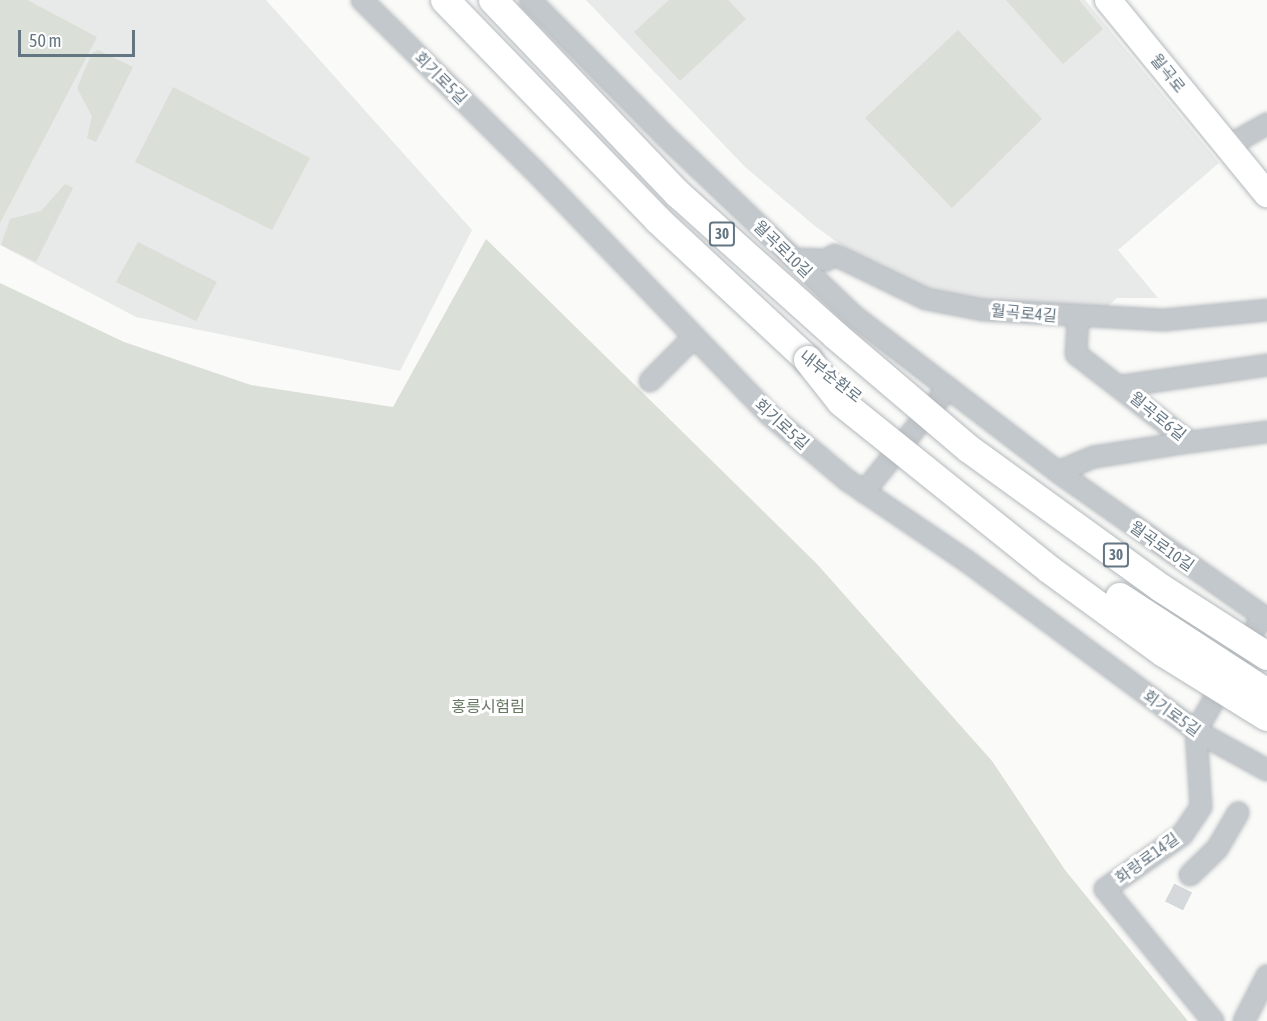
<!DOCTYPE html>
<html>
<head>
<meta charset="utf-8">
<style>
	body { margin:0 }
	#map { position:relative; width:1267px; height:1021px; overflow:hidden; background:#fafaf8; font-family:"Asap Condensed","Noto Sans KR",sans-serif }
	div>[style] { position:absolute }
	.built>* { inset:0; background:#e8e9e9 }
	.green>* { inset:0; background:#dadfd7 }
	.pier>* { inset:0; background:#fafaf8 }
	.minor-tunnel>* { height:20px; margin-top:-10px; transform-origin:0; background:repeating-linear-gradient(90deg,#d5d9db 0 20px,transparent 0 30px) }
	.roads { filter:drop-shadow(0 0 2px #b5babe) drop-shadow(0 0 2px #b5babe) }
	.minor>* { height:20px; margin:-10px; padding:0 10px; transform-origin:10px; border-radius:10px; background:#c3c8cc }
	.major>* { height:26px; margin:-13px; padding:0 13px; transform-origin:13px; border-radius:13px; background:#fff }
	.highway>* { height:28px; margin:-14px; padding:0 14px; transform-origin:14px; border-radius:14px; background:#fff }
	.bridges { filter:drop-shadow(0 0 2px #b4b9bd) drop-shadow(0 0 2px #b4b9bd) }
	.highway-bridge>* { height:28px; margin:-14px; padding:0 14px; transform-origin:14px; border-radius:14px; background:#fff }
	span { translate:-50% -50%; white-space:nowrap; text-align:center; line-height:1.15; -webkit-text-stroke:6px #fff; paint-order:stroke }
	.shield-label span { padding:2px 4px; background:#fff; border:2px solid; border-radius:4px; -webkit-text-stroke-width:0 }
	.shield-label { font-size:15px; color:#657683; font-weight:700 }
	.street-label { font-size:16px; color:#657683 }
	.park-label { font-size:16px; color:#687a64 }
	.scale { position:absolute; left:18px; top:30px; width:117px; height:27px; box-sizing:border-box; border:3px solid #657683; border-top:0; padding-left:8px; font-size:18px; line-height:21px; white-space:nowrap; color:#657683; -webkit-text-stroke:4px #fff; paint-order:stroke }
</style>
</head>
<body>
<div id="map">
	<div class="built">
		<i style="clip-path:polygon(0 0,266px 0,472px 230px,400px 371px,136px 317px,0 245px)"></i>
		<i style="clip-path:polygon(586px 0,1085px 0,1219px 163px,1118px 250px,1158px 298px,1117px 298px,1106px 308px,989px 305px,938px 294px,888px 278px,816px 227px,744px 166px)"></i>
	</div>
	<div class="green">
		<i style="clip-path:polygon(0 0,27px 0,97px 37px,0 223px)"></i>
		<i style="clip-path:polygon(669px 0,728px 0,746px 19px,680px 81px,634px 32px)"></i>
		<i style="clip-path:polygon(1006px 0,1079px 0,1103px 29px,1063px 64px)"></i>
		<i style="clip-path:polygon(958px 30px,1042px 119px,952px 208px,865px 118px)"></i>
		<i style="clip-path:polygon(98px 50px,133px 67px,96px 142px,87px 138px,92px 116px,77px 88px,92px 53px)"></i>
		<i style="clip-path:polygon(173px 87px,310px 158px,272px 230px,135px 162px)"></i>
		<i style="clip-path:polygon(65px 184px,73px 188px,36px 262px,1px 245px,10px 219px,41px 211px)"></i>
		<i style="clip-path:polygon(486px 239px,817px 564px,992px 761px,1065px 870px,1188px 1021px,0 1021px,0 283px,124px 342px,251px 385px,393px 407px)"></i>
		<i style="clip-path:polygon(138px 242px,217px 282px,196px 321px,116px 282px)"></i>
	</div>
	<div class="pier">
		<i style="clip-path:polygon(448px 0,479px 0,751px 280px,849px 368px,921px 426px,1267px 671px,1267px 689px,1035px 532px,838px 381px)"></i>
	</div>
	<div class="minor-tunnel">
		<i style="left:1174px;top:906px;width:35px;rotate:-63deg"></i>
	</div>
	<div class="roads">
		<div class="minor">
			<i style="left:362px;top:0;width:242px;rotate:44.7deg"></i>
			<i style="left:534px;top:170px;width:340px;rotate:46.1deg"></i>
			<i style="left:770px;top:415px;width:101px;rotate:40.2deg"></i>
			<i style="left:847px;top:480px;width:146px;rotate:34.1deg"></i>
			<i style="left:968px;top:562px;width:284px;rotate:36.5deg"></i>
			<i style="left:1196px;top:731px;width:81px;rotate:28.8deg"></i>
			<i style="left:530px;top:0;width:190px;rotate:45.2deg"></i>
			<i style="left:664px;top:135px;width:262px;rotate:43.6deg"></i>
			<i style="left:854px;top:316px;width:257px;rotate:37.4deg"></i>
			<i style="left:1058px;top:472px;width:256px;rotate:35.1deg"></i>
			<i style="left:1228px;top:146px;width:45px;rotate:-29.4deg"></i>
			<i style="left:794px;top:259px;width:32px;rotate:2deg"></i>
			<i style="left:826px;top:260px;width:10px;rotate:-29deg"></i>
			<i style="left:835px;top:255px;width:101px;rotate:25.8deg"></i>
			<i style="left:926px;top:299px;width:58px;rotate:10.9deg"></i>
			<i style="left:983px;top:310px;width:181px;rotate:3.2deg"></i>
			<i style="left:1164px;top:320px;width:103px;rotate:-5.5deg"></i>
			<i style="left:1078px;top:318px;width:36px;rotate:93deg"></i>
			<i style="left:1076px;top:354px;width:144px;rotate:37.7deg"></i>
			<i style="left:1190px;top:442px;width:78px;rotate:-7.4deg"></i>
			<i style="left:650px;top:381px;width:62px;rotate:-45deg"></i>
			<i style="left:1122px;top:386px;width:147px;rotate:-8.2deg"></i>
			<i style="left:1058px;top:472px;width:39px;rotate:-23deg"></i>
			<i style="left:1094px;top:457px;width:97px;rotate:-8.9deg"></i>
			<i style="left:864px;top:492px;width:134px;rotate:-51.1deg"></i>
			<i style="left:1196px;top:731px;width:76px;rotate:86.2deg"></i>
			<i style="left:1201px;top:807px;width:34px;rotate:124deg"></i>
			<i style="left:1182px;top:835px;width:94px;rotate:145deg"></i>
			<i style="left:1105px;top:889px;width:171px;rotate:50.7deg"></i>
			<i style="left:1196px;top:731px;width:132px;rotate:-59.9deg"></i>
			<i style="left:1190px;top:875px;width:37px;rotate:-44deg"></i>
			<i style="left:1217px;top:849px;width:42px;rotate:-59.7deg"></i>
			<i style="left:1244px;top:1021px;width:51px;rotate:-62.9deg"></i>
		</div>
		<div class="major">
			<i style="left:1108px;top:0;width:251px;rotate:50.7deg"></i>
		</div>
		<div class="highway">
			<i style="left:445px;top:0;width:306px;rotate:45.9deg"></i>
			<i style="left:658px;top:220px;width:205px;rotate:43deg"></i>
		</div>
	</div>
	<div class="bridges">
		<div class="highway-bridge">
			<i style="left:493px;top:0;width:268px;rotate:46.4deg"></i>
			<i style="left:678px;top:194px;width:211px;rotate:41.9deg"></i>
			<i style="left:835px;top:335px;width:176px;rotate:40.4deg"></i>
			<i style="left:969px;top:449px;width:237px;rotate:35.9deg"></i>
			<i style="left:1161px;top:588px;width:126px;rotate:32.7deg"></i>
			<i style="left:808px;top:360px;width:53px;rotate:51.8deg"></i>
			<i style="left:841px;top:402px;width:268px;rotate:38.8deg"></i>
			<i style="left:1050px;top:570px;width:141px;rotate:36.1deg"></i>
			<i style="left:1164px;top:653px;width:121px;rotate:31.9deg"></i>
			<i style="left:1120px;top:597px;width:176px;rotate:33.1deg"></i>
		</div>
	</div>
	<div class="shield-label">
		<span style="left:722px;top:234px">30</span>
		<span style="left:1116px;top:555px">30</span>
	</div>
	<div class="street-label">
		<span style="left:1168px;top:73px;rotate:51deg">월곡로</span>
		<span style="left:441px;top:78px;rotate:45deg">회기로5길</span>
		<span style="left:783px;top:249px;rotate:44deg">월곡로10길</span>
		<span style="left:1024px;top:313px;rotate:5deg">월곡로4길</span>
		<span style="left:831px;top:376px;rotate:38deg">내부순환로</span>
		<span style="left:1158px;top:416px;rotate:39deg">월곡로6길</span>
		<span style="left:782px;top:424px;rotate:42deg">회기로5길</span>
		<span style="left:1162px;top:546px;rotate:35deg">월곡로10길</span>
		<span style="left:1172px;top:713px;rotate:36deg">회기로5길</span>
		<span style="left:1147px;top:858px;rotate:-36deg">화랑로14길</span>
	</div>
	<div class="park-label">
		<span style="left:488px;top:706px">홍릉시험림</span>
	</div>
	<div class="scale">50 m</div>
</div>
</body>
</html>
